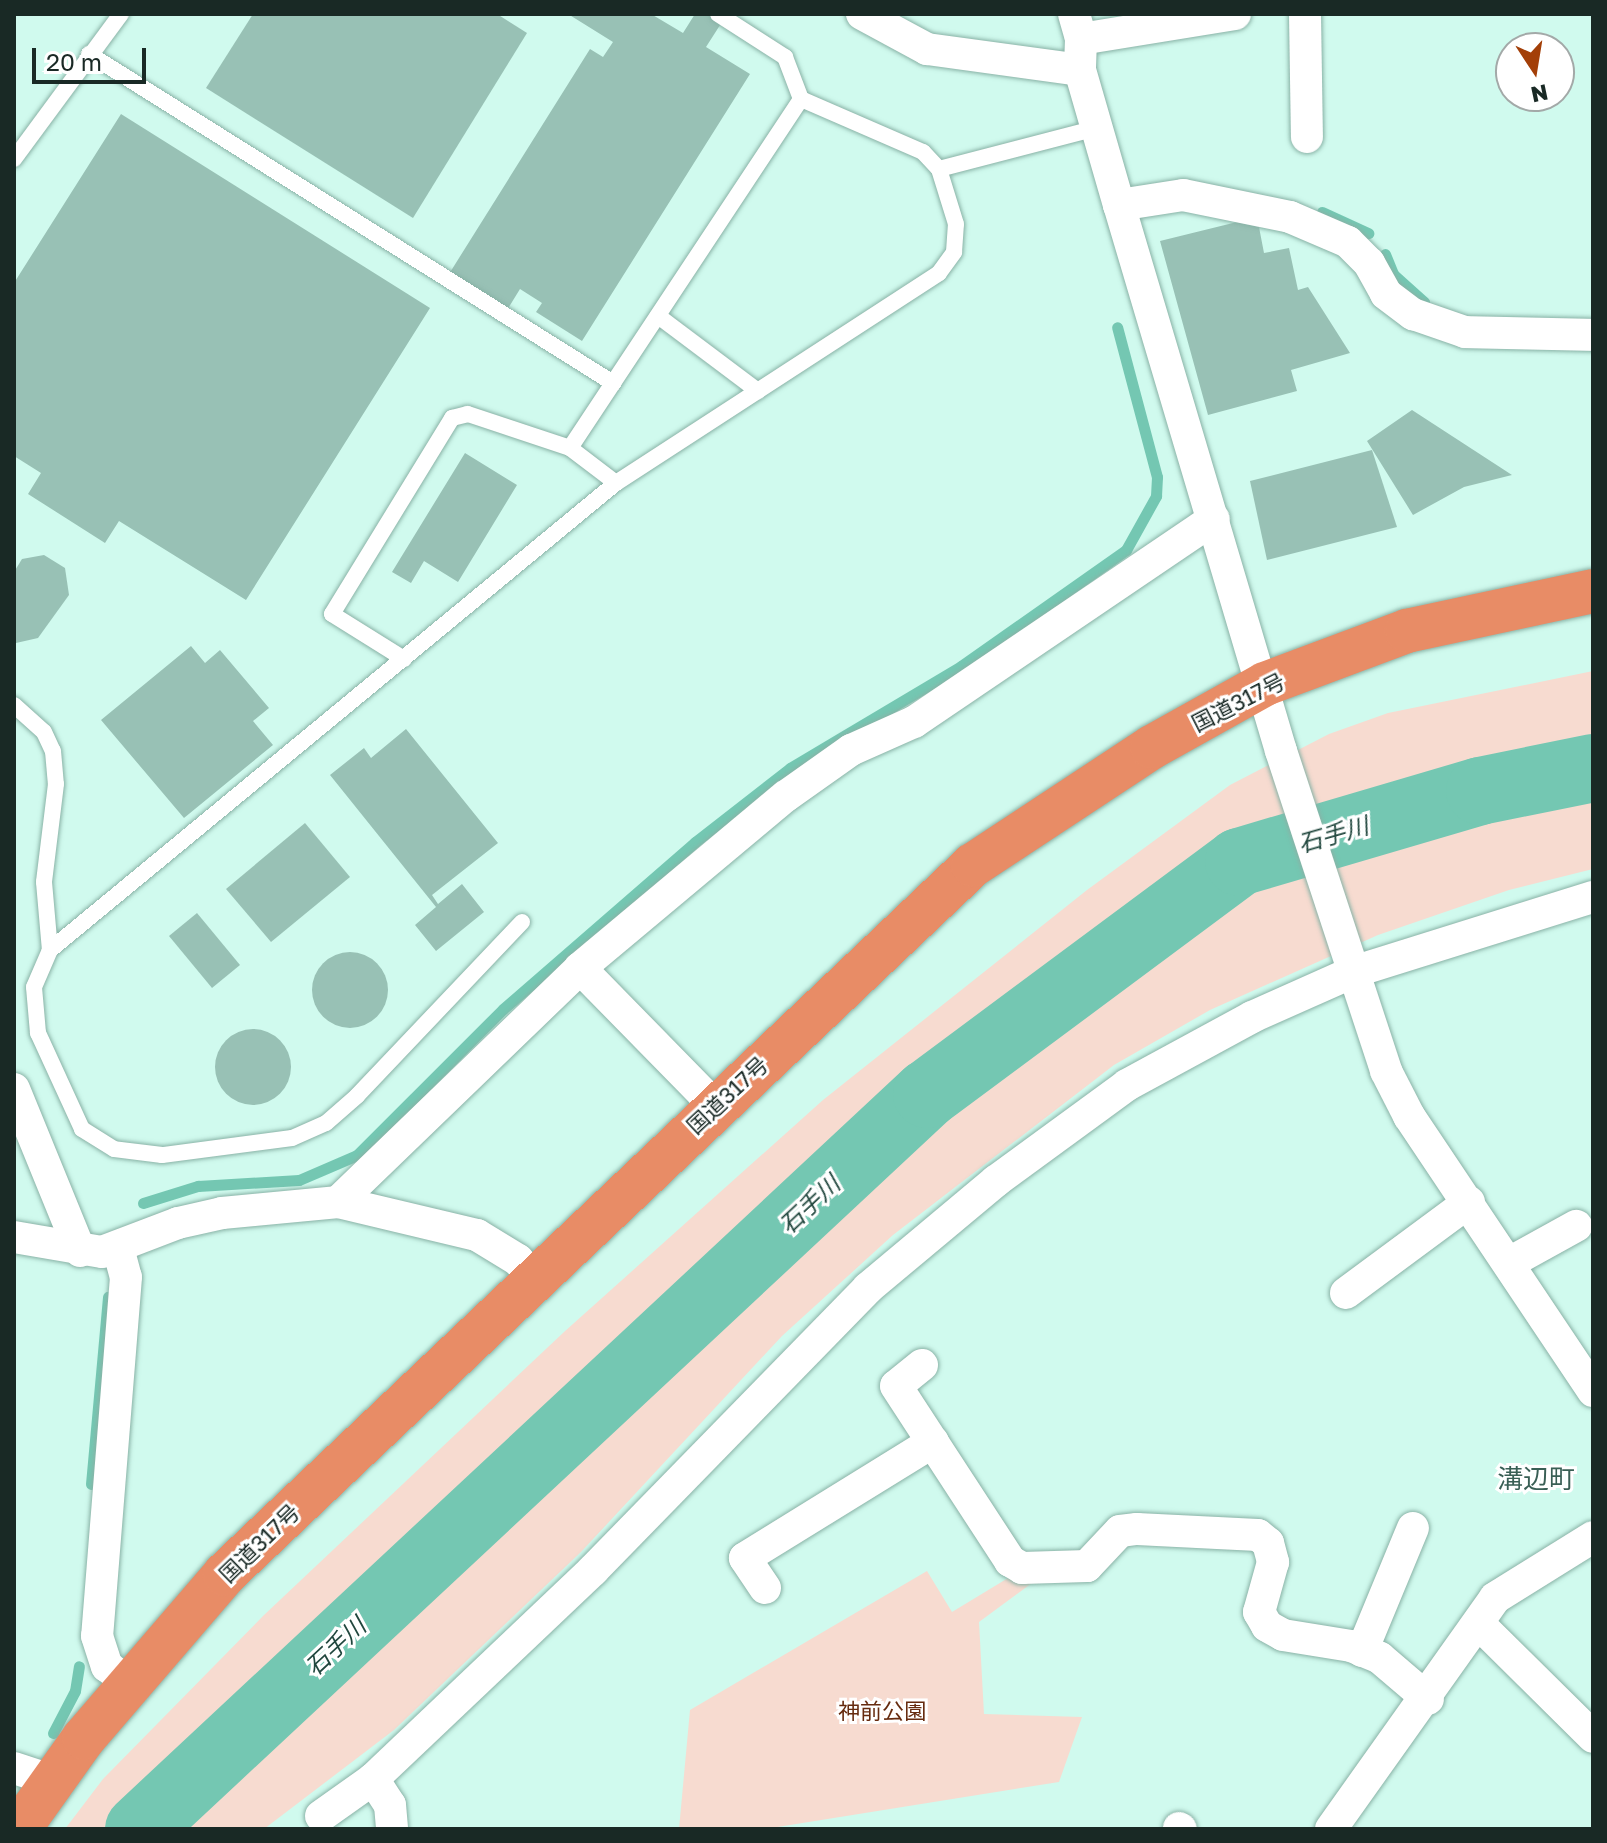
<!DOCTYPE html>
<html>
<head>
<meta charset="utf-8">
<style>
	body { margin:0 }
	#map { position:relative; width:1607px; height:1843px; overflow:hidden; background:#d0faee; font-family:"Golos Text","Noto Sans JP",sans-serif }
	div>[style] { position:absolute }
	.green>* { inset:0; background:#f7dbd0 }
	.stream>* { height:11px; margin:-5.5px; padding:0 5.5px; transform-origin:5.5px; border-radius:5.5px; background:#74c7b2 }
	.river>* { height:68px; margin:-34px; padding:0 34px; transform-origin:34px; border-radius:34px; background:#74c7b2 }
	.building>* { inset:0; background:#98c1b5 }
	.round { border-radius:50% }
	.roads { filter:drop-shadow(0 0 2px #89b2a6) drop-shadow(0 0 2px #89b2a6) }
	.lane>* { height:16px; margin:-8px; padding:0 8px; transform-origin:8px; border-radius:8px; background:#fff }
	.street>* { height:32px; margin:-16px; padding:0 16px; transform-origin:16px; border-radius:16px; background:#fff }
	.highway>* { height:44px; margin:-22px; padding:0 22px; transform-origin:22px; border-radius:22px; background:#e88c66 }
	span { translate:-50% -50%; white-space:nowrap; text-align:center; line-height:1.15; -webkit-text-stroke:6px #fff; paint-order:stroke }
	.street-label { font-size:22px; color:#192925 }
	.park-label { font-size:22px; color:#662b0f }
	.water-label { font-size:24px; color:#21473e; font-style:italic }
	.quarter-label { font-size:26px; color:#395f55 }
	.frame { position:absolute; inset:0; border:16px solid #192925; pointer-events:none }
	.north { position:absolute; left:1495px; top:32px; width:80px; height:80px; box-sizing:border-box; background:#fff; border:2px solid #a3a9a8; border-radius:50%; rotate:168deg; font-size:22px; font-weight:700; line-height:32px; text-align:center; color:#192925 }
	.north::after { content:''; display:block; margin:auto; width:28px; height:36px; background:#a33f08; clip-path:polygon(50% 0,100% 100%,50% 72%,0 100%) }
	.scale { position:absolute; left:32px; top:48px; width:114px; height:36px; box-sizing:border-box; border:4px solid #192925; border-top:0; padding-left:10px; font-size:24px; line-height:28px; white-space:nowrap; color:#192925; -webkit-text-stroke:6px #fff; paint-order:stroke }
</style>
</head>
<body>
<div id="map">
	<div class="green">
		<i style="clip-path:polygon(1593px 671px,1593px 869px,1509px 890px,1378px 935px,1210px 1010px,1114px 1065px,893px 1235px,782px 1336px,581px 1552px,394px 1730px,264px 1829px,65px 1829px,103px 1779px,263px 1616px,564px 1332px,823px 1100px,1087px 890px,1230px 785px,1329px 734px,1388px 713px)"></i>
		<i style="clip-path:polygon(927px 1571px,952px 1612px,1018px 1572px,1043px 1575px,979px 1622px,984px 1714px,1082px 1717px,1059px 1782px,765px 1829px,679px 1829px,690px 1710px)"></i>
	</div>
	<div class="stream">
		<i style="left:1322px;top:212px;width:51px;rotate:24.5deg"></i>
		<i style="left:1385px;top:254px;width:22px;rotate:68deg"></i>
		<i style="left:1393px;top:274px;width:42px;rotate:42.1deg"></i>
		<i style="left:143px;top:1203px;width:58px;rotate:-17.2deg"></i>
		<i style="left:198px;top:1186px;width:101px;rotate:-3.4deg"></i>
		<i style="left:299px;top:1180px;width:63px;rotate:-23.3deg"></i>
		<i style="left:357px;top:1155px;width:206px;rotate:-45deg"></i>
		<i style="left:503px;top:1009px;width:254px;rotate:-41deg"></i>
		<i style="left:695px;top:842px;width:120px;rotate:-37.9deg"></i>
		<i style="left:790px;top:768px;width:199px;rotate:-30.8deg"></i>
		<i style="left:961px;top:666px;width:202px;rotate:-35.1deg"></i>
		<i style="left:1126px;top:550px;width:62px;rotate:-60.9deg"></i>
		<i style="left:1156px;top:496px;width:19px;rotate:-87deg"></i>
		<i style="left:1157px;top:477px;width:155px;rotate:-104.9deg"></i>
		<i style="left:91px;top:1484px;width:188px;rotate:-84.8deg"></i>
		<i style="left:53px;top:1733px;width:47px;rotate:-62.4deg"></i>
		<i style="left:75px;top:1691px;width:25px;rotate:-81deg"></i>
	</div>
	<div class="river">
		<i style="left:139px;top:1829px;width:1078px;rotate:-43.01deg"></i>
		<i style="left:927px;top:1094px;width:389px;rotate:-36.6deg"></i>
		<i style="left:1239px;top:862px;width:251px;rotate:-16.4deg"></i>
		<i style="left:1480px;top:791px;width:115px;rotate:-11.5deg"></i>
	</div>
	<div class="building">
		<i style="clip-path:polygon(253px 14px,497px 14px,527px 33px,413px 218px,206px 88px)"></i>
		<i style="clip-path:polygon(568px 14px,651px 14px,683px 33px,695px 14px,709px 14px,722px 22px,706px 47px,750px 74px,582px 341px,536px 312px,542px 303px,520px 289px,507px 310px,449px 274px,590px 49px,603px 57px,613px 42px)"></i>
		<i style="clip-path:polygon(121px 114px,430px 308px,246px 600px,119px 521px,105px 543px,28px 494px,41px 473px,14px 456px,14px 283px)"></i>
		<i style="clip-path:polygon(1237px 222px,1259px 227px,1264px 253px,1289px 248px,1298px 290px,1308px 287px,1350px 353px,1291px 370px,1297px 391px,1208px 415px,1160px 241px)"></i>
		<i style="clip-path:polygon(1412px 410px,1512px 475px,1464px 487px,1413px 515px,1367px 441px)"></i>
		<i style="clip-path:polygon(1372px 450px,1397px 527px,1267px 560px,1250px 481px)"></i>
		<i style="clip-path:polygon(465px 453px,517px 485px,458px 582px,424px 561px,411px 583px,392px 572px)"></i>
		<i style="clip-path:polygon(44px 555px,65px 568px,69px 595px,38px 638px,16px 643px,14px 572px,22px 559px)"></i>
		<i style="clip-path:polygon(191px 646px,205px 663px,220px 650px,269px 708px,253px 721px,273px 745px,184px 818px,101px 720px)"></i>
		<i style="clip-path:polygon(406px 729px,498px 843px,432px 895px,438px 904px,462px 884px,484px 912px,436px 951px,415px 925px,436px 907px,330px 775px,364px 748px,371px 758px)"></i>
		<i style="clip-path:polygon(305px 823px,350px 877px,271px 942px,226px 889px)"></i>
		<i style="clip-path:polygon(197px 913px,240px 965px,212px 988px,169px 936px)"></i>
		<i class="round" style="left:312px;top:952px;width:76px;height:76px"></i>
		<i class="round" style="left:215px;top:1029px;width:76px;height:76px"></i>
	</div>
	<div class="roads">
		<div class="lane">
			<i style="left:718px;top:14px;width:80px;rotate:32.7deg"></i>
			<i style="left:785px;top:57px;width:45px;rotate:69.1deg"></i>
			<i style="left:801px;top:99px;width:133px;rotate:23.5deg"></i>
			<i style="left:923px;top:152px;width:23px;rotate:47deg"></i>
			<i style="left:89px;top:54px;width:619px;rotate:32.12deg"></i>
			<i style="left:14px;top:159px;width:180px;rotate:-53.6deg"></i>
			<i style="left:658px;top:316px;width:125px;rotate:36.9deg"></i>
			<i style="left:616px;top:483px;width:58px;rotate:-142.7deg"></i>
			<i style="left:570px;top:448px;width:419px;rotate:-56.5deg"></i>
			<i style="left:404px;top:659px;width:85px;rotate:-148deg"></i>
			<i style="left:332px;top:614px;width:230px;rotate:-58.5deg"></i>
			<i style="left:452px;top:418px;width:16px;rotate:-14deg"></i>
			<i style="left:468px;top:414px;width:108px;rotate:18.4deg"></i>
			<i style="left:14px;top:705px;width:40px;rotate:42deg"></i>
			<i style="left:44px;top:732px;width:21px;rotate:65deg"></i>
			<i style="left:53px;top:751px;width:33px;rotate:85deg"></i>
			<i style="left:56px;top:784px;width:99px;rotate:97deg"></i>
			<i style="left:44px;top:882px;width:68px;rotate:85deg"></i>
			<i style="left:522px;top:922px;width:240px;rotate:133.5deg"></i>
			<i style="left:357px;top:1096px;width:41px;rotate:138.9deg"></i>
			<i style="left:326px;top:1123px;width:37px;rotate:156deg"></i>
			<i style="left:292px;top:1138px;width:131px;rotate:172.5deg"></i>
			<i style="left:162px;top:1155px;width:48px;rotate:-172.9deg"></i>
			<i style="left:114px;top:1149px;width:38px;rotate:-148deg"></i>
			<i style="left:82px;top:1129px;width:106px;rotate:-114.6deg"></i>
			<i style="left:38px;top:1033px;width:46px;rotate:-95deg"></i>
			<i style="left:34px;top:987px;width:40px;rotate:-66.6deg"></i>
			<i style="left:50px;top:950px;width:734px;rotate:-39.53deg"></i>
			<i style="left:616px;top:483px;width:385px;rotate:-33deg"></i>
			<i style="left:939px;top:273px;width:26px;rotate:-54deg"></i>
			<i style="left:954px;top:252px;width:28px;rotate:-86deg"></i>
			<i style="left:956px;top:224px;width:58px;rotate:-107.2deg"></i>
			<i style="left:939px;top:169px;width:162px;rotate:-14.6deg"></i>
		</div>
		<div class="street">
			<i style="left:862px;top:14px;width:74px;rotate:28.3deg"></i>
			<i style="left:927px;top:49px;width:154px;rotate:7.8deg"></i>
			<i style="left:1074px;top:14px;width:26px;rotate:74deg"></i>
			<i style="left:1081px;top:39px;width:31px;rotate:92deg"></i>
			<i style="left:1080px;top:70px;width:141px;rotate:73.9deg"></i>
			<i style="left:1119px;top:205px;width:570px;rotate:73.47deg"></i>
			<i style="left:1281px;top:751px;width:337px;rotate:71.8deg"></i>
			<i style="left:1386px;top:1071px;width:51px;rotate:62.9deg"></i>
			<i style="left:1409px;top:1116px;width:331px;rotate:56.2deg"></i>
			<i style="left:1305px;top:14px;width:123px;rotate:89.1deg"></i>
			<i style="left:1081px;top:39px;width:156px;rotate:-9.2deg"></i>
			<i style="left:1119px;top:205px;width:65px;rotate:-8.9deg"></i>
			<i style="left:1183px;top:195px;width:109px;rotate:11.6deg"></i>
			<i style="left:1290px;top:217px;width:63px;rotate:23.3deg"></i>
			<i style="left:1348px;top:242px;width:30px;rotate:45deg"></i>
			<i style="left:1369px;top:263px;width:35px;rotate:61deg"></i>
			<i style="left:1386px;top:294px;width:34px;rotate:37deg"></i>
			<i style="left:1413px;top:314px;width:55px;rotate:19.1deg"></i>
			<i style="left:1465px;top:332px;width:128px;rotate:1.3deg"></i>
			<i style="left:580px;top:968px;width:193px;rotate:45.6deg"></i>
			<i style="left:14px;top:1089px;width:175px;rotate:67.8deg"></i>
			<i style="left:338px;top:1202px;width:337px;rotate:-44deg"></i>
			<i style="left:580px;top:968px;width:268px;rotate:-39.9deg"></i>
			<i style="left:786px;top:796px;width:80px;rotate:-35.3deg"></i>
			<i style="left:851px;top:750px;width:69px;rotate:-24deg"></i>
			<i style="left:914px;top:722px;width:362px;rotate:-34.1deg"></i>
			<i style="left:14px;top:1237px;width:89px;rotate:9.7deg"></i>
			<i style="left:102px;top:1252px;width:81px;rotate:-20.9deg"></i>
			<i style="left:178px;top:1223px;width:45px;rotate:-12.8deg"></i>
			<i style="left:222px;top:1213px;width:117px;rotate:-5.4deg"></i>
			<i style="left:338px;top:1202px;width:143px;rotate:13.4deg"></i>
			<i style="left:477px;top:1235px;width:48px;rotate:31.4deg"></i>
			<i style="left:518px;top:1260px;width:26px;rotate:50deg"></i>
			<i style="left:118px;top:1248px;width:30px;rotate:75deg"></i>
			<i style="left:126px;top:1277px;width:360px;rotate:94.6deg"></i>
			<i style="left:97px;top:1636px;width:32px;rotate:72deg"></i>
			<i style="left:107px;top:1666px;width:28px;rotate:39deg"></i>
			<i style="left:1509px;top:1263px;width:77px;rotate:-28.9deg"></i>
			<i style="left:1346px;top:1293px;width:153px;rotate:-36.5deg"></i>
			<i style="left:922px;top:1365px;width:33px;rotate:141deg"></i>
			<i style="left:896px;top:1386px;width:209px;rotate:56.9deg"></i>
			<i style="left:1010px;top:1561px;width:14px;rotate:30deg"></i>
			<i style="left:1022px;top:1568px;width:65px;rotate:-1.8deg"></i>
			<i style="left:1087px;top:1566px;width:48px;rotate:-46.7deg"></i>
			<i style="left:1120px;top:1531px;width:17px;rotate:-7deg"></i>
			<i style="left:1137px;top:1529px;width:121px;rotate:2.8deg"></i>
			<i style="left:1258px;top:1535px;width:13px;rotate:39deg"></i>
			<i style="left:1268px;top:1543px;width:20px;rotate:75deg"></i>
			<i style="left:1273px;top:1562px;width:52px;rotate:105.6deg"></i>
			<i style="left:1259px;top:1612px;width:16px;rotate:60deg"></i>
			<i style="left:1267px;top:1626px;width:18px;rotate:29deg"></i>
			<i style="left:1283px;top:1635px;width:69px;rotate:9.2deg"></i>
			<i style="left:1351px;top:1646px;width:31px;rotate:22deg"></i>
			<i style="left:1380px;top:1658px;width:63px;rotate:40.5deg"></i>
			<i style="left:765px;top:1588px;width:36px;rotate:-124deg"></i>
			<i style="left:745px;top:1558px;width:221px;rotate:-31.7deg"></i>
			<i style="left:1478px;top:1623px;width:162px;rotate:44.7deg"></i>
			<i style="left:1362px;top:1651px;width:133px;rotate:-67.5deg"></i>
			<i style="left:14px;top:1768px;width:40px;rotate:18deg"></i>
			<i style="left:373px;top:1779px;width:31px;rotate:57deg"></i>
			<i style="left:390px;top:1805px;width:24px;rotate:85deg"></i>
			<i style="left:321px;top:1816px;width:64px;rotate:-35.4deg"></i>
			<i style="left:373px;top:1779px;width:303px;rotate:-43.5deg"></i>
			<i style="left:593px;top:1570px;width:394px;rotate:-45.7deg"></i>
			<i style="left:868px;top:1288px;width:167px;rotate:-39.9deg"></i>
			<i style="left:996px;top:1181px;width:162px;rotate:-36.2deg"></i>
			<i style="left:1127px;top:1085px;width:142px;rotate:-28.5deg"></i>
			<i style="left:1252px;top:1017px;width:111px;rotate:-24deg"></i>
			<i style="left:1353px;top:972px;width:251px;rotate:-17.4deg"></i>
			<i style="left:1179px;top:1828px;width:2px;rotate:27deg"></i>
			<i style="left:1331px;top:1829px;width:283px;rotate:-54.6deg"></i>
			<i style="left:1495px;top:1598px;width:115px;rotate:-31.9deg"></i>
		</div>
		<div class="highway">
			<i style="left:19px;top:1829px;width:112px;rotate:-54.5deg"></i>
			<i style="left:84px;top:1738px;width:216px;rotate:-49.3deg"></i>
			<i style="left:225px;top:1574px;width:1031px;rotate:-43.47deg"></i>
			<i style="left:973px;top:865px;width:214px;rotate:-33.4deg"></i>
			<i style="left:1152px;top:747px;width:129px;rotate:-29.1deg"></i>
			<i style="left:1265px;top:684px;width:152px;rotate:-20.5deg"></i>
			<i style="left:1407px;top:631px;width:190px;rotate:-12.1deg"></i>
		</div>
	</div>
	<div class="street-label">
		<span style="left:1238px;top:702px;rotate:-27deg">国道317号</span>
		<span style="left:727px;top:1095px;rotate:-43deg">国道317号</span>
		<span style="left:259px;top:1543px;rotate:-44deg">国道317号</span>
	</div>
	<div class="park-label">
		<span style="left:882px;top:1711px">神前公園</span>
	</div>
	<div class="water-label">
		<span style="left:1333px;top:834px;rotate:-16deg">石手川</span>
		<span style="left:809px;top:1204px;rotate:-43deg">石手川</span>
		<span style="left:335px;top:1646px;rotate:-43deg">石手川</span>
	</div>
	<div class="quarter-label">
		<span style="left:1536px;top:1479px">溝辺町</span>
	</div>
	<div class="frame"></div>
	<div class="north">N</div>
	<div class="scale">20 m</div>
</div>
</body>
</html>
